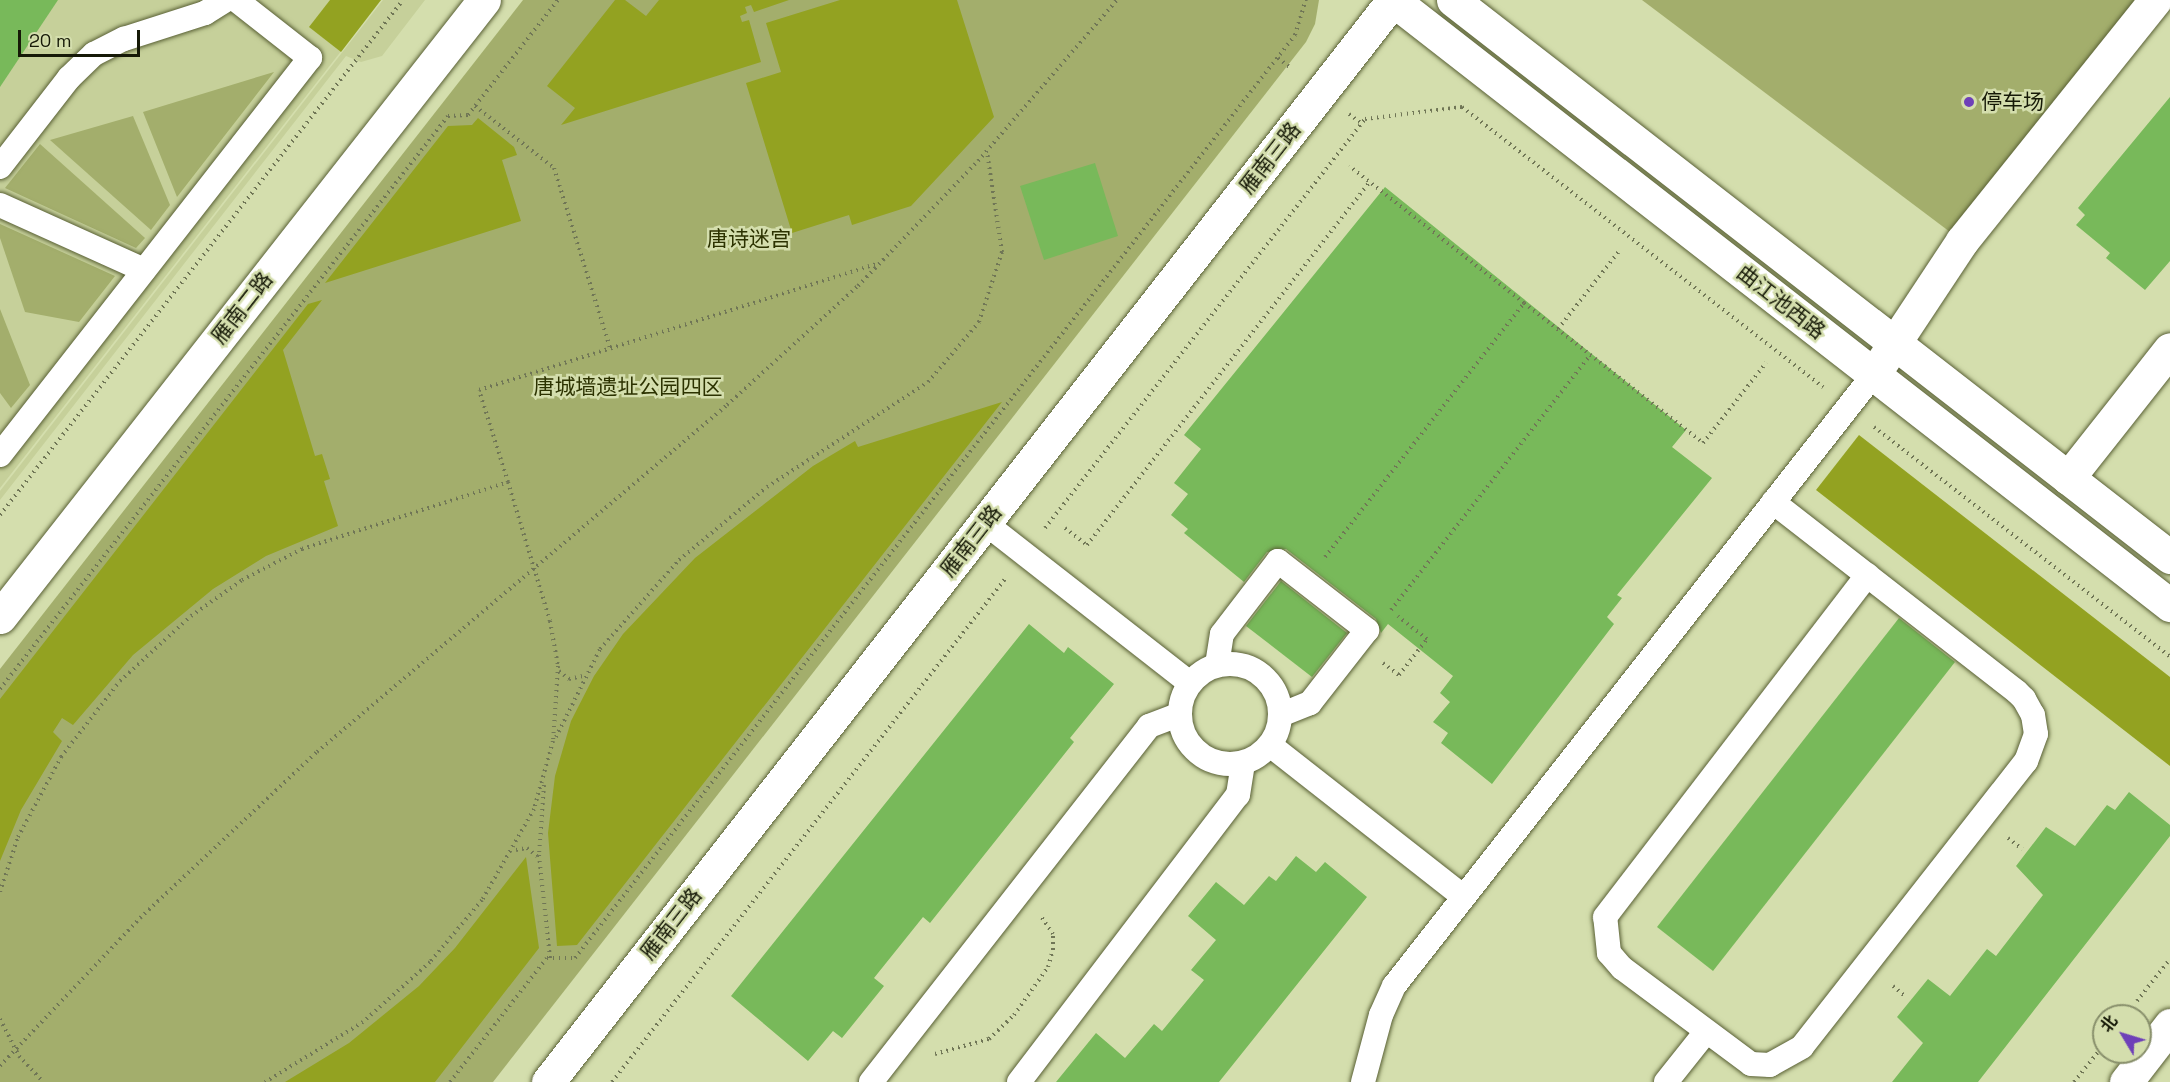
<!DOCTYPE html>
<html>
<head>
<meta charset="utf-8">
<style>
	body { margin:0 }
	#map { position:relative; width:2170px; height:1082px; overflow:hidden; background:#d4dead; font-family:"Space Grotesk","Noto Sans SC",sans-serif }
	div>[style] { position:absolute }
	.built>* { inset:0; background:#c6d09a }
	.green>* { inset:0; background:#a3ae6c }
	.forest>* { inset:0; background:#93a221 }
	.building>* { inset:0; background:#78b95a }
	.path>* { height:4px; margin-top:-2px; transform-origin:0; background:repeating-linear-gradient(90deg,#707656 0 1.5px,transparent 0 6px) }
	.roads { filter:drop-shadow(0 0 2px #596035) drop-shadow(0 0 2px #596035) }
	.lane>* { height:24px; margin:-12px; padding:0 12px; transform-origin:12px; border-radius:12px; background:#fff }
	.lane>.ring { margin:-12px; padding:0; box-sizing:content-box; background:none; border:24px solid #fff; border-radius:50% }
	.street>* { height:33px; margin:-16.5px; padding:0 16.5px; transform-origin:16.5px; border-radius:16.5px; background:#fff }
	.secondary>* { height:33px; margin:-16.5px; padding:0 16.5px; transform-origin:16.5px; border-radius:16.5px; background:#fff }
	.dots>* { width:16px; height:16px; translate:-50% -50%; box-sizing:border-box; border:3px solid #d4dead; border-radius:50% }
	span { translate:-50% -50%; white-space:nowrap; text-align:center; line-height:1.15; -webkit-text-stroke:5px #d4dead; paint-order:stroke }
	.poi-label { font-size:21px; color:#161907 }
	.left { translate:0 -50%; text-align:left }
	.street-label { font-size:21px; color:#161907 }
	.park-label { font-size:21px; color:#2c3200 }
	.north { position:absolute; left:2092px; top:1004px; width:60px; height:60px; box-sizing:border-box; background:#d4dead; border:2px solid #888f6b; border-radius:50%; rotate:308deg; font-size:16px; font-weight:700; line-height:24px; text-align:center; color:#161907 }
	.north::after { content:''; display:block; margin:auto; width:21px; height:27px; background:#6e40b8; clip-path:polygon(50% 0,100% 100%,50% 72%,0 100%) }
	.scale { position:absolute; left:18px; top:30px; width:122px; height:27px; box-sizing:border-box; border:3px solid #161907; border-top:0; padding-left:8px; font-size:18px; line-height:21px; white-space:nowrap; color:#161907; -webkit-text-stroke:4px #d4dead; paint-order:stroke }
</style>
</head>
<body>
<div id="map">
	<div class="built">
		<i style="clip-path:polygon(0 0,381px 0,0 488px)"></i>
		<i style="clip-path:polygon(383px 0,425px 0,382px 56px,361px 62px,346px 56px,0 500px,0 491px)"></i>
	</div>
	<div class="green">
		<i style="clip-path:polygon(523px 0,1319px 0,1315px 24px,1306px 42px,493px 1082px,0 1082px,0 669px)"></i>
		<i style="clip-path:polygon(1642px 0,2155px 0,1962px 241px)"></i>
		<i style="clip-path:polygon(274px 72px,177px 197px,143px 112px)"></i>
		<i style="clip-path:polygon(133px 116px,170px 205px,151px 230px,50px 140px)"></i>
		<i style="clip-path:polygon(40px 144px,145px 238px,136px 248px,5px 188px)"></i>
		<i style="clip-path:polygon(0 224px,115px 276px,79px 322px,25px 312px,0 238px)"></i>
		<i style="clip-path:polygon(0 309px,30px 385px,11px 408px,0 393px)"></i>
	</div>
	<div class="forest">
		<i style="clip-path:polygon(330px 0,381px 0,341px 52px,309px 27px)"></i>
		<i style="clip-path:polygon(615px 0,625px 0,646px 16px,659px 0,789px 0,754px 12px,751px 5px,745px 7px,747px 13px,740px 16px,742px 22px,749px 20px,761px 62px,561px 125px,575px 108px,547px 86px)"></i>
		<i style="clip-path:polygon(840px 0,957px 0,994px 117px,911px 206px,852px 225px,849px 215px,792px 233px,746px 83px,781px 72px,766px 23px)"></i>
		<i style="clip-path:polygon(478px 118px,514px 147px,517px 155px,502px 160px,521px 221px,325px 283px,448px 126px,472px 125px)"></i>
		<i style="clip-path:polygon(322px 300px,283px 350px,315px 456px,322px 454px,330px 479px,324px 481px,338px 526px,266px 556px,213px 589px,133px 655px,73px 725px,62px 718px,53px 732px,62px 741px,21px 810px,0 861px,0 699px,308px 304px)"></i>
		<i style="clip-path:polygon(1002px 402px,577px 945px,557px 946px,548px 833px,555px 776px,571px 721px,594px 676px,623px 634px,695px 558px,813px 466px,855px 441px,858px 447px)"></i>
		<i style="clip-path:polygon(1859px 435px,2170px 677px,2170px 766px,1816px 490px)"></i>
		<i style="clip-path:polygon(526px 857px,539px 948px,435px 1082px,285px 1082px,349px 1043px,419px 986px,455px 948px)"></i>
	</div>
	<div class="building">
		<i style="clip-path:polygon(0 0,58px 0,0 87px)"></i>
		<i style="clip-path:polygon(2170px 97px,2170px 261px,2145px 290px,2106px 258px,2110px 253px,2076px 225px,2085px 215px,2078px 208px)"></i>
		<i style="clip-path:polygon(1095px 163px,1118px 236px,1044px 260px,1020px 186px)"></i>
		<i style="clip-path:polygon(1385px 187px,1686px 430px,1672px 447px,1712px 478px,1617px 595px,1622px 598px,1607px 617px,1614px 624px,1492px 784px,1441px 743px,1448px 733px,1433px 722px,1450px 702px,1440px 693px,1453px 676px,1388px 624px,1381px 633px,1376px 619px,1286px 549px,1267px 552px,1244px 582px,1184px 533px,1188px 529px,1171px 515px,1188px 494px,1174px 483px,1201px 449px,1184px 435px)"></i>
		<i style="clip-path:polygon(1281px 581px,1347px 633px,1312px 677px,1246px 626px)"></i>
		<i style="clip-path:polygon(1899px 618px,1955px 662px,1713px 971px,1657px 927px)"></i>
		<i style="clip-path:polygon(1029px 624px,1064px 653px,1068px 647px,1114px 684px,1070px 738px,1074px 742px,930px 923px,923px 917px,874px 978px,884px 986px,842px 1038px,833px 1031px,808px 1061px,731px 996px)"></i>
		<i style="clip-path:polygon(2129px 792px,2170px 825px,2170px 836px,1978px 1082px,1892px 1082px,1923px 1043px,1897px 1017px,1928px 979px,1950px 996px,1987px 949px,1996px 956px,2043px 895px,2016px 866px,2046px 827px,2075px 846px,2107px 805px,2115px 810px)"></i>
		<i style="clip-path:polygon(1296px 856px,1316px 872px,1325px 862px,1367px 897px,1219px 1082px,1056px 1082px,1096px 1033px,1125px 1058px,1154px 1024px,1162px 1031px,1204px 980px,1191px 970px,1216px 940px,1188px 916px,1216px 882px,1244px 905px,1269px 876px,1276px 881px)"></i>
	</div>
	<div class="path">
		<i style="left:1278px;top:58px;width:16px;rotate:38deg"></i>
		<i style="left:475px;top:106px;width:100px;rotate:38.1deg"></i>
		<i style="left:554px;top:168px;width:189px;rotate:72.7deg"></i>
		<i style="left:1349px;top:114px;width:15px;rotate:37deg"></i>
		<i style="left:1524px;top:303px;width:227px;rotate:38deg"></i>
		<i style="left:1703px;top:443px;width:102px;rotate:-51.8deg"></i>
		<i style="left:1558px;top:329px;width:100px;rotate:-51.9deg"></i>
		<i style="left:1874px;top:427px;width:375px;rotate:37.8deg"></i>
		<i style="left:508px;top:482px;width:96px;rotate:-107.5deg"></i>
		<i style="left:479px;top:390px;width:417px;rotate:-17.6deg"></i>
		<i style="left:0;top:515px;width:654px;rotate:-51.96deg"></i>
		<i style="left:1045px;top:528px;width:519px;rotate:-51.96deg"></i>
		<i style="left:1365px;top:119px;width:98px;rotate:-7.1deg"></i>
		<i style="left:1462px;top:107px;width:457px;rotate:37.8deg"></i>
		<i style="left:1065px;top:528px;width:28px;rotate:38deg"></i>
		<i style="left:1087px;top:545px;width:460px;rotate:-52.1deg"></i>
		<i style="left:1325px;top:557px;width:323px;rotate:-51.9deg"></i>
		<i style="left:1524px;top:303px;width:222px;rotate:-141.9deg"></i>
		<i style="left:1391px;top:610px;width:323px;rotate:-52deg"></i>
		<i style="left:1383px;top:663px;width:20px;rotate:37deg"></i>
		<i style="left:1399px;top:675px;width:46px;rotate:-52.1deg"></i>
		<i style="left:1427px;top:639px;width:37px;rotate:-142deg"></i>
		<i style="left:559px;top:671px;width:13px;rotate:39deg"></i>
		<i style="left:569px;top:679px;width:14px;rotate:-12deg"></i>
		<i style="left:0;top:689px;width:727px;rotate:-51.98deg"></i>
		<i style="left:448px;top:116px;width:20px;rotate:-3deg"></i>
		<i style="left:468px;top:115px;width:146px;rotate:-52deg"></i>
		<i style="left:556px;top:737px;width:98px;rotate:-63.4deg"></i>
		<i style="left:600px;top:649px;width:119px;rotate:-48.4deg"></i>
		<i style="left:679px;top:560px;width:114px;rotate:-39.7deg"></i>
		<i style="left:767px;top:487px;width:192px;rotate:-33.1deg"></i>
		<i style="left:928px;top:382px;width:79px;rotate:-49.6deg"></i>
		<i style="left:979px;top:322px;width:74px;rotate:-71.8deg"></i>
		<i style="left:1002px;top:252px;width:101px;rotate:-98.5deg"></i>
		<i style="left:544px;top:785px;width:70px;rotate:94.1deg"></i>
		<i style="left:539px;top:855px;width:104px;rotate:83.9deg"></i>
		<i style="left:2008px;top:838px;width:18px;rotate:38deg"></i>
		<i style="left:516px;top:850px;width:11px;rotate:-10deg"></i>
		<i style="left:527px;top:848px;width:13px;rotate:39deg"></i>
		<i style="left:0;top:892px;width:58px;rotate:-71.9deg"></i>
		<i style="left:18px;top:837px;width:91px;rotate:-61.7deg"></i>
		<i style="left:61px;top:757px;width:96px;rotate:-52.2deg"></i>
		<i style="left:120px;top:681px;width:96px;rotate:-42.5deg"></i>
		<i style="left:191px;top:616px;width:62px;rotate:-35.2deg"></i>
		<i style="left:242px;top:580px;width:68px;rotate:-27.3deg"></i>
		<i style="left:302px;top:549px;width:217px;rotate:-18deg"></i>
		<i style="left:508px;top:482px;width:145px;rotate:73.2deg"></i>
		<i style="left:550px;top:621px;width:46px;rotate:79.9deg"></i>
		<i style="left:558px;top:666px;width:75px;rotate:93.8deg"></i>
		<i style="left:553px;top:741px;width:71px;rotate:105.6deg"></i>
		<i style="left:534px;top:809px;width:105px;rotate:119.7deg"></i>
		<i style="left:482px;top:900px;width:81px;rotate:130deg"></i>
		<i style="left:430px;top:962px;width:90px;rotate:138.2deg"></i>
		<i style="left:363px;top:1022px;width:115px;rotate:148.5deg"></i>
		<i style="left:1893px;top:986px;width:17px;rotate:40deg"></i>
		<i style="left:2137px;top:1001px;width:53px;rotate:-51.8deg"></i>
		<i style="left:0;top:1019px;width:42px;rotate:62.8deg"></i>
		<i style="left:19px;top:1056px;width:35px;rotate:47deg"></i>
		<i style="left:935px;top:1054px;width:56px;rotate:-15.5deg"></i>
		<i style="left:989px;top:1039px;width:35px;rotate:-44deg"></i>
		<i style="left:1014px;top:1015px;width:59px;rotate:-54.7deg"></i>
		<i style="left:1048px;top:967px;width:18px;rotate:-74deg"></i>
		<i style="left:1053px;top:950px;width:16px;rotate:-90deg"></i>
		<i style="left:1053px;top:934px;width:22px;rotate:-124deg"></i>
		<i style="left:0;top:1066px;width:204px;rotate:-46.6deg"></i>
		<i style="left:140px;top:918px;width:243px;rotate:-43.2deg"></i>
		<i style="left:317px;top:752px;width:537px;rotate:-40.24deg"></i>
		<i style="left:727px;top:405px;width:177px;rotate:-42.3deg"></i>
		<i style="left:858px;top:286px;width:173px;rotate:-46.2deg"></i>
		<i style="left:978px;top:161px;width:213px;rotate:-49.2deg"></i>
		<i style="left:450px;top:1082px;width:157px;rotate:-52deg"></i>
		<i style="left:547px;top:958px;width:28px"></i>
		<i style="left:575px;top:958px;width:1171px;rotate:-52.04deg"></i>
		<i style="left:1295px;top:35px;width:37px;rotate:-73deg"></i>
		<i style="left:612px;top:1082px;width:638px;rotate:-52deg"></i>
		<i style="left:2074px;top:1082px;width:45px;rotate:-51.3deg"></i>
	</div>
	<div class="roads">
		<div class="lane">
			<i style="left:0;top:167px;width:113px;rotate:-52.2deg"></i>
			<i style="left:69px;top:78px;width:35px;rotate:-44deg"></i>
			<i style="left:94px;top:54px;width:34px;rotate:-27deg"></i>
			<i style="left:124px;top:39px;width:85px;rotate:-17.8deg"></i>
			<i style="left:205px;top:13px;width:25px;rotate:-32deg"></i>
			<i style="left:0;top:205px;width:158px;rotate:24.3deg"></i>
			<i style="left:0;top:455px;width:504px;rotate:-52.02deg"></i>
			<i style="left:310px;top:58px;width:94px;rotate:-141.9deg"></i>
			<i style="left:1773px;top:502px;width:309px;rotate:37.9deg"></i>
			<i style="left:2017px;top:692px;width:10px;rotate:45deg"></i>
			<i style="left:2024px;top:699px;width:18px;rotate:61deg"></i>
			<i style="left:2033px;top:715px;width:19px;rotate:81deg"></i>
			<i style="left:2036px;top:734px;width:29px;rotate:110deg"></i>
			<i style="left:2026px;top:761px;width:363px;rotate:128.1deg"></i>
			<i style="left:1802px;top:1047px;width:37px;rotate:151deg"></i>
			<i style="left:1770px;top:1065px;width:19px;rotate:-177deg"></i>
			<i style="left:1751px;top:1064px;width:161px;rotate:-143.3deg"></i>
			<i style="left:1622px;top:968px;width:20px;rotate:-131deg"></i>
			<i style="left:1609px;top:953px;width:36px;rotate:-96deg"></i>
			<i style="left:1605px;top:917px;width:431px;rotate:-52.5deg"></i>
			<i style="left:985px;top:523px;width:260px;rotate:38deg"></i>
			<i class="ring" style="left:1180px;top:664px;width:76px;height:76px"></i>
			<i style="left:1217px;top:665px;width:31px;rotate:-81deg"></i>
			<i style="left:1222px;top:634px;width:92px;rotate:-52.5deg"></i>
			<i style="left:1278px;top:561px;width:113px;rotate:37.8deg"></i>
			<i style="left:1367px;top:630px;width:93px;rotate:128deg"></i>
			<i style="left:1310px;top:703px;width:31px;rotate:158deg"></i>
			<i style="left:1270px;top:745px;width:246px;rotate:38.1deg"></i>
			<i style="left:871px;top:1082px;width:452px;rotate:-52deg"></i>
			<i style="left:1149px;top:726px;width:33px;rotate:-21deg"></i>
			<i style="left:1019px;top:1082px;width:361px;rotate:-52.7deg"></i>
			<i style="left:1238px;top:795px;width:32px;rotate:-81deg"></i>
			<i style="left:1363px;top:1082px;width:69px;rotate:-75deg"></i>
			<i style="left:1381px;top:1015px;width:32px;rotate:-66deg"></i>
			<i style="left:1394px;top:986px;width:778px;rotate:-51.89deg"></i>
			<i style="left:1666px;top:1082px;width:63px;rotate:-51.5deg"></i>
		</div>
		<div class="street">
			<i style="left:1874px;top:374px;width:159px;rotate:-56.5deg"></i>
			<i style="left:1962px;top:241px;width:309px;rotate:-51.3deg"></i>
			<i style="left:2068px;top:478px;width:164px;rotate:-51.7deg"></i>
			<i style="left:2126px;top:1082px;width:72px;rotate:-52.3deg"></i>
		</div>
		<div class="secondary">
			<i style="left:1393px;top:0;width:985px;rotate:37.91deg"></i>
			<i style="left:1453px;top:0;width:908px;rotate:37.84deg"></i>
			<i style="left:0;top:617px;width:784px;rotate:-51.89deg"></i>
			<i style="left:548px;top:1082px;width:1373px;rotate:-52.01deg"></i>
		</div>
	</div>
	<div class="dots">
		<i style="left:1969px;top:102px;background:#6e40b8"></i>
	</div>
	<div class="poi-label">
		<span class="left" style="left:1981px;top:102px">停车场</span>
	</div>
	<div class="street-label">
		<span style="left:1270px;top:158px;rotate:-52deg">雁南三路</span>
		<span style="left:1781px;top:302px;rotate:38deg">曲江池西路</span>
		<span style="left:242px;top:308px;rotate:-52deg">雁南二路</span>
		<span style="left:971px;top:541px;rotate:-52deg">雁南三路</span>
		<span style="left:671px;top:924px;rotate:-52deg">雁南三路</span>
	</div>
	<div class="park-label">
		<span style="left:749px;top:239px">唐诗迷宫</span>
		<span style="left:628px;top:387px">唐城墙遗址公园四区</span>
	</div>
	<div class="north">北</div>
	<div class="scale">20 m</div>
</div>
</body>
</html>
